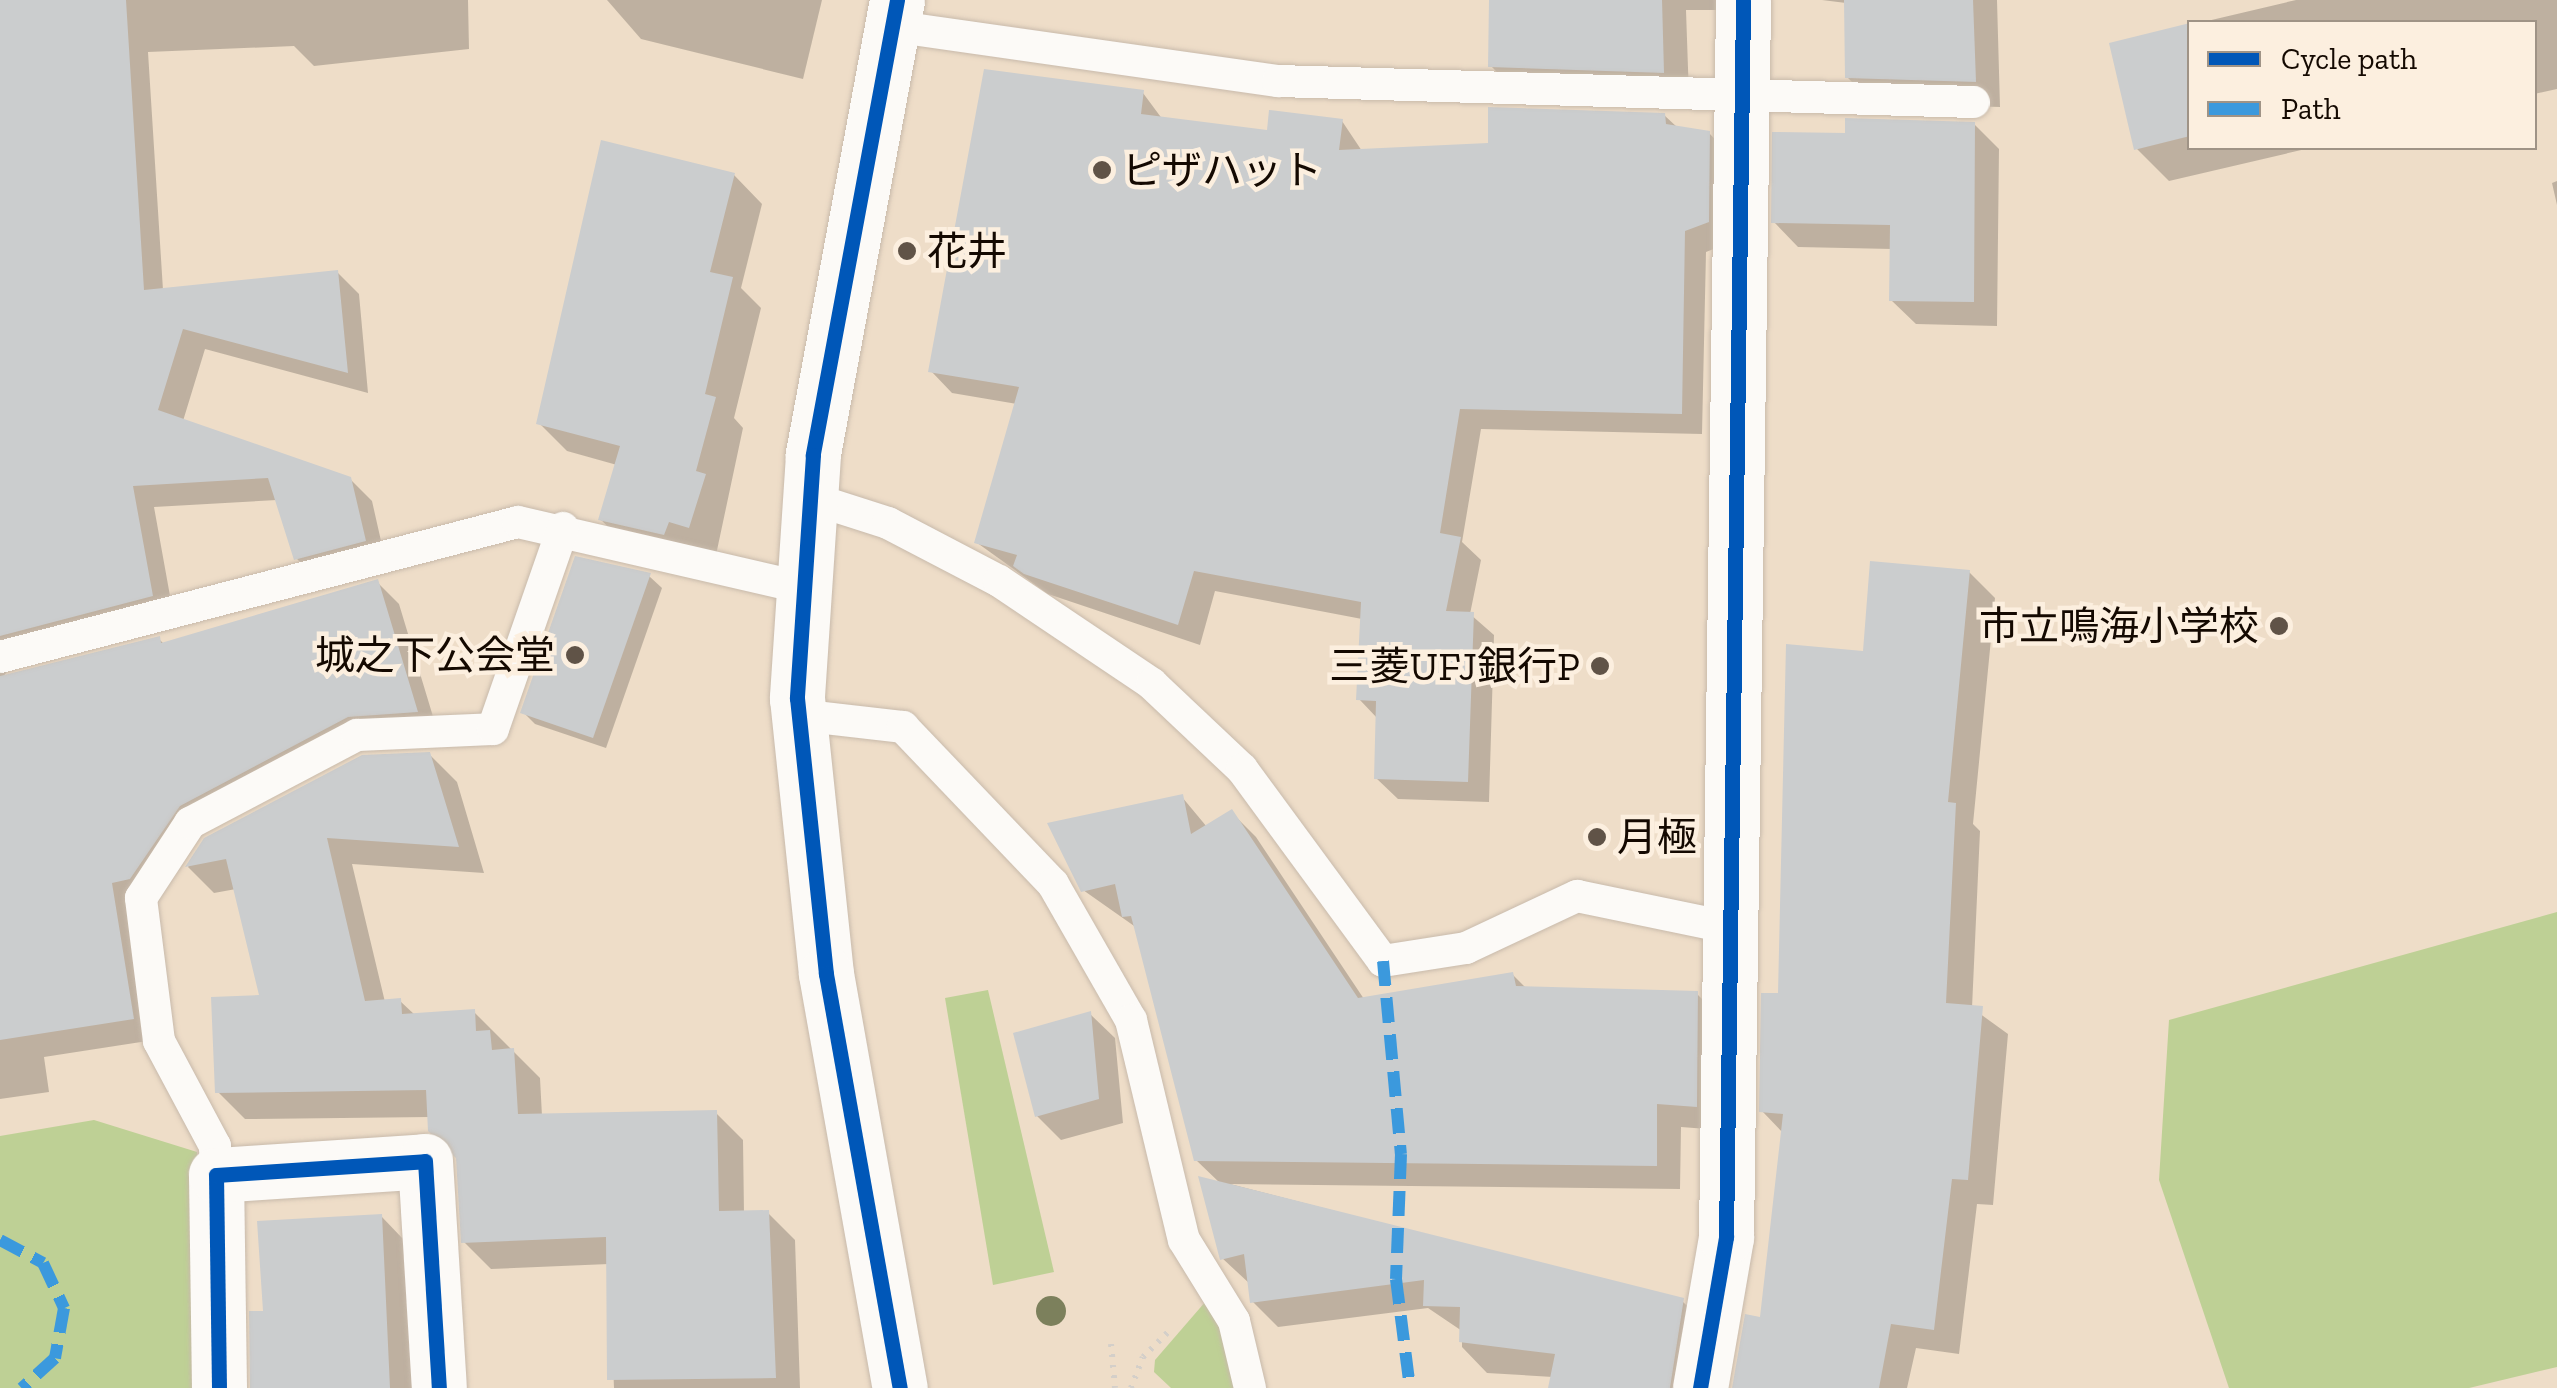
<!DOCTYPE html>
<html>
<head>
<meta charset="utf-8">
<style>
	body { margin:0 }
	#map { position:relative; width:2557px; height:1388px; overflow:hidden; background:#eeddc8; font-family:"Zilla Slab","Noto Sans JP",serif }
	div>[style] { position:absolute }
	.green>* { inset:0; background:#bed095 }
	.shadow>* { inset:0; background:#0003 }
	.building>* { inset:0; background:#cbcdce }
	.path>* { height:6px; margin-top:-3px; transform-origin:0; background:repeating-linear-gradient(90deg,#d4cfc9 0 2.5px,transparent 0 10.5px) }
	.roads { filter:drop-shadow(0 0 2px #c8baab) drop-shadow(0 0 2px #c8baab) }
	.service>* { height:32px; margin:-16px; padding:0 16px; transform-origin:16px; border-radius:16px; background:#fcfaf7 }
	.minor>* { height:55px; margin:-27.5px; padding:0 27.5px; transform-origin:27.5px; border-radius:27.5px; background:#fcfaf7 }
	.tertiary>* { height:55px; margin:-27.5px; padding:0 27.5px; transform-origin:27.5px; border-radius:27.5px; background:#fcfaf7 }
	.quiet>* { height:12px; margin-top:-6px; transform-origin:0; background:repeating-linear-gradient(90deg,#3b99dd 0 25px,transparent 0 37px) }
	.cycleway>* { height:15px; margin:-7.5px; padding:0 7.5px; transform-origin:7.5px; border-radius:7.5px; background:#0057b8 }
	.trees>* { width:30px; height:30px; margin:-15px; border-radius:50%; background:#7c805c }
	.dots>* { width:28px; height:28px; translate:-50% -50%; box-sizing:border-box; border:5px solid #fcefdf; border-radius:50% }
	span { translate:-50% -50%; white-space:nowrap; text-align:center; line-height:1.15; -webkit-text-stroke:9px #fcefdf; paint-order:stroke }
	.poi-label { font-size:40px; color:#140901 }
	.left { translate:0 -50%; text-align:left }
	.right { translate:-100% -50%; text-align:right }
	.legend { position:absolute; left:2187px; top:20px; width:350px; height:130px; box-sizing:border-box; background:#fcefdf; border:2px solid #9f9386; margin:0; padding:12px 18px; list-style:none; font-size:30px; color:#140901 }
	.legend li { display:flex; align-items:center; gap:20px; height:50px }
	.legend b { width:50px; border:2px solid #9f9386 }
</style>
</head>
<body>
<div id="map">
	<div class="green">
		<i style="clip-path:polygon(2557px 912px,2557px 1367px,2469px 1388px,2229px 1388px,2159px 1180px,2169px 1020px)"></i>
		<i style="clip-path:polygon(988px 990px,1054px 1272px,993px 1285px,945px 998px)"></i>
		<i style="clip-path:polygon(94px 1120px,197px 1152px,204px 1388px,0 1388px,0 1136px)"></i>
		<i style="clip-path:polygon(1206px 1301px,1222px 1321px,1236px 1388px,1171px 1388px,1154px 1372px,1155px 1360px)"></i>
	</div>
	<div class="shadow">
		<i style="clip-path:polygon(0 0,468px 0,469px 49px,314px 66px,294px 46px,148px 52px,163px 290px,337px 272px,359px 294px,368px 393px,205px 349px,183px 421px,350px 479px,372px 501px,386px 563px,318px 580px,296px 558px,277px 500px,154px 507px,174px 618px,17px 659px,2px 678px,159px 639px,165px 645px,377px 582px,399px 604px,438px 733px,370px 738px,202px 827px,151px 900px,154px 1040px,44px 1057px,49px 1092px,0 1099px)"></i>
		<i style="clip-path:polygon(607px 0,822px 0,803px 79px,641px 39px)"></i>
		<i style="clip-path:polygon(1491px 0,1732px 0,1732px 10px,1686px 10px,1689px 97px,1516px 92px,1491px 66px)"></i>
		<i style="clip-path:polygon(1822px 0,1997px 0,2000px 107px,1873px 103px,1847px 77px,1846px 3px)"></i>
		<i style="clip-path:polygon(2296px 0,2557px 0,2557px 89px,2534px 94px,2534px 22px,2203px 22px)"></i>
		<i style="clip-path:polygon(2190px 26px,2190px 148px,2310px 148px,2169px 181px,2136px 148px)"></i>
		<i style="clip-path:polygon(1143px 93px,1163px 120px,1269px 133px,1342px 121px,1362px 151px,1490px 146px,1664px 115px,1678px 128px,1709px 133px,1730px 155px,1729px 243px,1706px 252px,1702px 434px,1481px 429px,1462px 542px,1481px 560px,1470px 614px,1494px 635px,1489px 802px,1398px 799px,1376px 778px,1378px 719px,1359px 699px,1362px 619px,1215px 591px,1200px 645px,1048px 594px,976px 542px,1017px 404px,952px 393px,931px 371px)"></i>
		<i style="clip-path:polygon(1974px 124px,1999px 149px,1997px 326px,1916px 324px,1891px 300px,1892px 249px,1798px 247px,1774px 222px,1848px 136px)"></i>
		<i style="clip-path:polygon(734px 175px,762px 204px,741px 288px,761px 308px,734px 418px,743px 428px,716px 555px,629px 547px,600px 519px,617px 465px,567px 451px,539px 423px)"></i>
		<i style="clip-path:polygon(2557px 181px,2557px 205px,2552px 183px)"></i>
		<i style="clip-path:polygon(1969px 572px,1995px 598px,1973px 824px,1980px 831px,1972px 1008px,2008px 1034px,1993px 1205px,1977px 1204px,1959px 1354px,1916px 1348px,1907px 1388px,1734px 1388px,1762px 1321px,1783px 1133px,1762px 1111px,1780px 996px,1865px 654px)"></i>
		<i style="clip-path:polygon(649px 576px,662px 588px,606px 748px,535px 724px,523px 712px)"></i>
		<i style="clip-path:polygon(429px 754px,457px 782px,484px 873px,352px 864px,385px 1002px,400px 1001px,415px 1015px,474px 1012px,540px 1078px,542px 1116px,716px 1113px,743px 1140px,744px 1213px,768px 1213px,795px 1240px,800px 1388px,614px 1388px,609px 1264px,491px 1269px,464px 1242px,458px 1157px,430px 1117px,245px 1119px,218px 1092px,262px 998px,236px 889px,214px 893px,188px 867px,206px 840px)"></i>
		<i style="clip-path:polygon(1182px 797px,1207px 827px,1231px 812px,1256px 837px,1364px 999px,1513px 975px,1527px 989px,1697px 994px,1721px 1018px,1720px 1130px,1681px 1127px,1680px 1189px,1230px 1184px,1682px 1301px,1708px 1326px,1700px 1388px,1550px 1388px,1553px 1377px,1487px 1373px,1462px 1347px,1462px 1331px,1428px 1308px,1278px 1327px,1253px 1302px,1250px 1284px,1222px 1258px,1221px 1184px,1196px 1160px,1137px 928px,1083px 890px)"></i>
		<i style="clip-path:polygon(1090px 1014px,1115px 1038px,1123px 1123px,1061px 1140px,1037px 1116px)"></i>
		<i style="clip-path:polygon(381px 1216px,405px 1241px,412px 1388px,252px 1388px,265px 1313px)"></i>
	</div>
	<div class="building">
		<i style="clip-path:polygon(0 0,126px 0,144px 290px,338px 270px,348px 373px,183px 329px,158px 410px,351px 477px,366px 541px,294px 560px,268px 478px,133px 486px,153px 596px,0 636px)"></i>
		<i style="clip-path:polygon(1489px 0,1662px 0,1664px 73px,1488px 67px)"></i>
		<i style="clip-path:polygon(1844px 0,1973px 0,1976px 82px,1845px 78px)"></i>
		<i style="clip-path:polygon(2190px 23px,2190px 136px,2134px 150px,2109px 43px)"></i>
		<i style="clip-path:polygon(984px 69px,1144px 90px,1141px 114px,1267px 130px,1269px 110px,1343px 119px,1339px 150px,1488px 143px,1488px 107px,1665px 113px,1666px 124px,1710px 131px,1709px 222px,1685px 231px,1682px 414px,1460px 409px,1440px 533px,1461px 537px,1446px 611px,1474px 612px,1468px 782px,1374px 779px,1376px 701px,1356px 700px,1361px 602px,1194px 571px,1178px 625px,1024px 574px,1013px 566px,1017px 555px,974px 543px,1019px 387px,928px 372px)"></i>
		<i style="clip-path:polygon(1845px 118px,1975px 122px,1974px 302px,1889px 301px,1890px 225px,1771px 223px,1772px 132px,1845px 133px)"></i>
		<i style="clip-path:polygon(601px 140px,735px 173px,710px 272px,733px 277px,705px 394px,716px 397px,696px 471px,706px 474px,689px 528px,669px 522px,664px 535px,598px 520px,620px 446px,536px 424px)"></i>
		<i style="clip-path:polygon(575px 556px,651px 573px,593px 738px,520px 713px)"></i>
		<i style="clip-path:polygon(1870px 561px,1970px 570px,1948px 802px,1956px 803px,1946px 1003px,1983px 1006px,1968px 1180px,1952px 1179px,1934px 1330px,1891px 1324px,1879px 1388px,1732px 1388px,1745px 1314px,1760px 1317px,1783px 1114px,1759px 1112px,1761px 993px,1778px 993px,1786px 644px,1863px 651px)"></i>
		<i style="clip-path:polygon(378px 579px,418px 712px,348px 717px,180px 806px,130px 879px,112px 883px,134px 1019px,0 1040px,0 676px,160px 636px,161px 643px)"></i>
		<i style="clip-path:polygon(430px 752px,459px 847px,327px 838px,365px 1001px,401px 998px,402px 1014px,475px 1009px,476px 1031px,490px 1030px,492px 1050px,514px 1048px,518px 1114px,717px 1110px,719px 1211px,769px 1210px,776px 1378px,607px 1380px,606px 1237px,461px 1243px,456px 1158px,428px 1131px,426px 1090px,215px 1093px,211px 997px,259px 995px,226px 859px,185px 867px,204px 838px,362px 755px)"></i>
		<i style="clip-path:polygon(1183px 794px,1191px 834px,1232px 809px,1358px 998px,1513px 972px,1516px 986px,1698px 991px,1697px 1107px,1657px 1104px,1657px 1166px,1194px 1161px,1131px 916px,1122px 917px,1115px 884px,1081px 892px,1047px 823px)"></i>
		<i style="clip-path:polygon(1091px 1011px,1099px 1099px,1035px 1117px,1013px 1033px)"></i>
		<i style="clip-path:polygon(1198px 1176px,1684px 1298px,1670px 1388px,1548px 1388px,1555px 1354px,1459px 1342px,1460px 1307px,1423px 1306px,1424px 1280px,1250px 1303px,1244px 1254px,1220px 1260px)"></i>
		<i style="clip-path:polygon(382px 1214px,390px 1388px,250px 1388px,249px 1311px,263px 1311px,257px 1221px)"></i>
	</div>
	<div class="path">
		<i style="left:1111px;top:1344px;width:44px;rotate:84.8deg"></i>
		<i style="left:1131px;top:1388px;width:33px;rotate:-69deg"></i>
		<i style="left:1143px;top:1357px;width:41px;rotate:-45deg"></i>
	</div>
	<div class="roads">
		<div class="service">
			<i style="left:891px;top:26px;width:391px;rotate:8.1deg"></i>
			<i style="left:1278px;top:81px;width:696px;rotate:1.73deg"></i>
			<i style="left:810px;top:498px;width:82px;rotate:17.8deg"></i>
			<i style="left:888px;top:523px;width:125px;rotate:27.6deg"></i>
			<i style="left:999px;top:581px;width:184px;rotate:33.9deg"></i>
			<i style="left:1152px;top:684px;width:124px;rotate:43.4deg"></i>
			<i style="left:1242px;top:769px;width:238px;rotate:53.7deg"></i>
			<i style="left:1383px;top:961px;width:84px;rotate:-8.9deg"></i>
			<i style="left:1466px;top:948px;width:123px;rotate:-25.1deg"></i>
			<i style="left:1577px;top:896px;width:158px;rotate:11.7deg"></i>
			<i style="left:0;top:657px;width:535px;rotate:-14.61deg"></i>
			<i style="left:518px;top:522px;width:293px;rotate:13deg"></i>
			<i style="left:798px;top:715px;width:106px;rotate:6.5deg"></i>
			<i style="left:903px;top:727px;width:217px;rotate:46.3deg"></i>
			<i style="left:1053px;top:884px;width:157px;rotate:60.2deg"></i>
			<i style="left:1131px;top:1020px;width:226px;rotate:76.5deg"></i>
			<i style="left:1184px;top:1240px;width:95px;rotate:58.3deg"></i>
			<i style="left:1234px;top:1321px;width:69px;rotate:76.6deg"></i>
			<i style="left:216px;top:1175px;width:29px;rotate:-92deg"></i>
			<i style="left:215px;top:1146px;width:119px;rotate:-118.1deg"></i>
			<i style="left:159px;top:1041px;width:144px;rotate:-97.2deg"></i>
			<i style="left:141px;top:898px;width:90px;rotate:-56.8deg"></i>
			<i style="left:190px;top:823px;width:189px;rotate:-27.8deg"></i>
			<i style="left:357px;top:735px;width:136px;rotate:-2.5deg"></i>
			<i style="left:493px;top:729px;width:213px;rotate:-70.8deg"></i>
		</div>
		<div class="minor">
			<i style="left:219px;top:1388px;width:213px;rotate:-90.8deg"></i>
			<i style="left:216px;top:1175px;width:209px;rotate:-3.8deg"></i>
			<i style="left:425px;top:1161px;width:227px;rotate:86.5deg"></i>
			<i style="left:1700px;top:1388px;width:153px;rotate:-80.2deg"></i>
			<i style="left:1726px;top:1237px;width:1237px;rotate:-89.21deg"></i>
		</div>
		<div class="tertiary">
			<i style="left:897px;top:0;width:463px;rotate:100.5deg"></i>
			<i style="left:813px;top:455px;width:244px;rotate:93.8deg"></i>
			<i style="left:797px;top:698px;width:278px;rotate:84deg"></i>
			<i style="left:826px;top:974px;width:421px;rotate:79.9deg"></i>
		</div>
	</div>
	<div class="quiet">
		<i style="left:1383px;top:961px;width:194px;rotate:84.7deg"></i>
		<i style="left:1401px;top:1154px;width:125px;rotate:92.3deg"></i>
		<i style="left:1396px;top:1279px;width:110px;rotate:82.7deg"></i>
		<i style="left:0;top:1240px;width:49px;rotate:28.1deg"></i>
		<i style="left:43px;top:1263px;width:50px;rotate:65deg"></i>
		<i style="left:64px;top:1308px;width:51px;rotate:100.2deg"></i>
		<i style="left:55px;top:1358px;width:45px;rotate:137.7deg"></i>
	</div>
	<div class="cycleway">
		<i style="left:897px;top:0;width:463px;rotate:100.5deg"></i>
		<i style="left:813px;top:455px;width:244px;rotate:93.8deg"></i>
		<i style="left:797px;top:698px;width:278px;rotate:84deg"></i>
		<i style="left:826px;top:974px;width:421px;rotate:79.9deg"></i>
		<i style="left:219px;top:1388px;width:213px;rotate:-90.8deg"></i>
		<i style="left:216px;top:1175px;width:209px;rotate:-3.8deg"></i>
		<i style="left:425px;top:1161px;width:227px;rotate:86.5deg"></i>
		<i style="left:1700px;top:1388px;width:153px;rotate:-80.2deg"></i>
		<i style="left:1726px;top:1237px;width:1237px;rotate:-89.21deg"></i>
	</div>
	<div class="trees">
		<i style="left:1051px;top:1311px"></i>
	</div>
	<div class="dots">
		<i style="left:1102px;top:170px;background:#605347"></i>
		<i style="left:907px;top:251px;background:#605347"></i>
		<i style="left:2279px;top:626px;background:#605347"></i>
		<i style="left:575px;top:655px;background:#605347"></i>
		<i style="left:1600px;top:666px;background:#605347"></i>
		<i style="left:1597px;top:837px;background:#605347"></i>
	</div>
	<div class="poi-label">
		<span class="left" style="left:1122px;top:170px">ピザハット</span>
		<span class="left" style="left:927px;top:251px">花井</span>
		<span class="right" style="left:2259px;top:626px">市立鳴海小学校</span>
		<span class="right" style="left:555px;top:655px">城之下公会堂</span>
		<span class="right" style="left:1580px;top:666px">三菱UFJ銀行P</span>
		<span class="left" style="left:1617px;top:837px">月極</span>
	</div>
	<ul class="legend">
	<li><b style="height:12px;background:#0057b8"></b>Cycle path</li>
	<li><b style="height:12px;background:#3b99dd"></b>Path</li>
	</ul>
</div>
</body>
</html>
